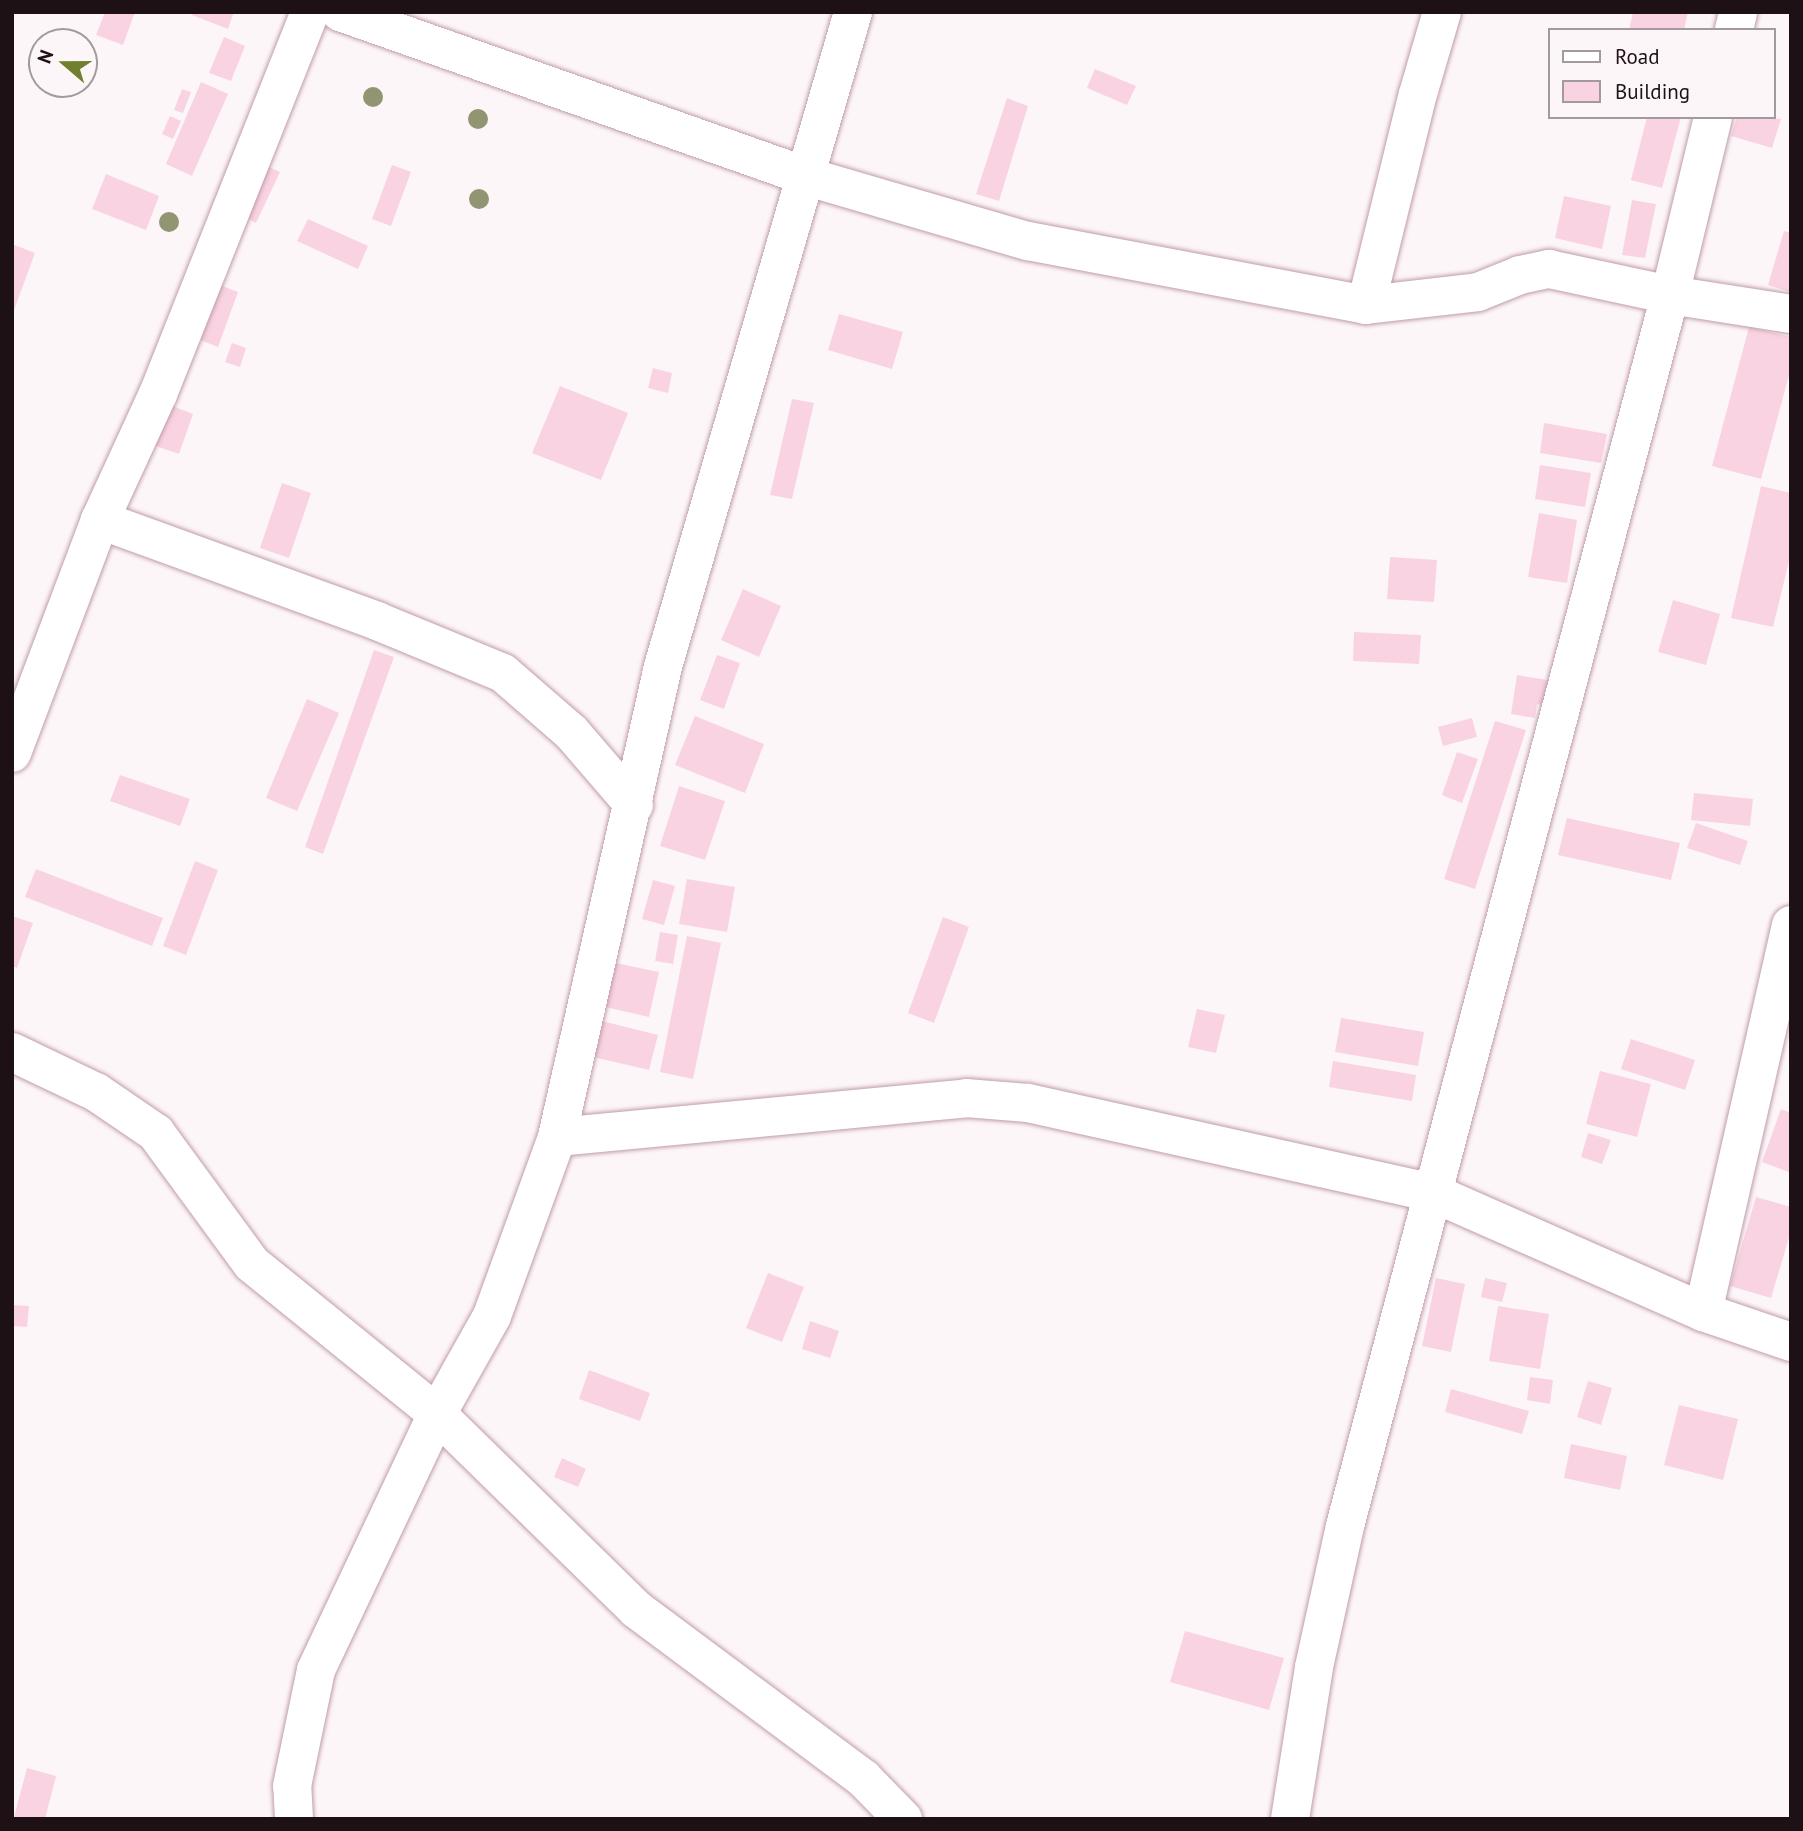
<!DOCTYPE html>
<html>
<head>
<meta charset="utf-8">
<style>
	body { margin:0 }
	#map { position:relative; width:1803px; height:1831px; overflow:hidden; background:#fdf6f9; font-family:"PT Sans",sans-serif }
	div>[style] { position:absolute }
	.building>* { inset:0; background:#f9d3e2 }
	.roads { filter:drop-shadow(0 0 2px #c09cab) drop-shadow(0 0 2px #c09cab) }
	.minor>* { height:38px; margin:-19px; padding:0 19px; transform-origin:19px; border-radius:19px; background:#fff }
	.trees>* { width:20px; height:20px; margin:-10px; border-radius:50%; background:#929572 }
	span { translate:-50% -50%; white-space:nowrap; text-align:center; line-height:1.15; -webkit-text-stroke:6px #fdf6f9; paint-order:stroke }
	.frame { position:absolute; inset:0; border:14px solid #1d1116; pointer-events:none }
	.legend { position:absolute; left:1548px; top:28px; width:228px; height:91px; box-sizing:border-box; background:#fdf6f9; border:2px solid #a39a9e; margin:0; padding:9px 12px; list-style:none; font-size:21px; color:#1d1116 }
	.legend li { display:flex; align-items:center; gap:14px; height:35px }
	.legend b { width:35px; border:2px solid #a39a9e }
	.north { position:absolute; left:28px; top:28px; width:70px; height:70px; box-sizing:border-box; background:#fdf6f9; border:2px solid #a39a9e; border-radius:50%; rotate:290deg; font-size:19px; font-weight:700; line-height:28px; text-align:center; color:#1d1116 }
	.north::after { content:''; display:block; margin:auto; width:24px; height:32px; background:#71802e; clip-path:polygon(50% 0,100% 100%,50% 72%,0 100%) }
</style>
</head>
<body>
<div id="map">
	<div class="building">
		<i style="clip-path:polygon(105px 12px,135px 12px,123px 45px,96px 35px)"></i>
		<i style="clip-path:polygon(193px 12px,234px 12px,228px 29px,192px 15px)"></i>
		<i style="clip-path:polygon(1633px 12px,1688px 12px,1684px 30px,1629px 30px)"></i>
		<i style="clip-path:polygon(224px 37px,245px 46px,231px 81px,209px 73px)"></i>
		<i style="clip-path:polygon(1095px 69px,1136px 86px,1127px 105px,1087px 88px)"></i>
		<i style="clip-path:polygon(201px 82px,228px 94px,192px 176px,166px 164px)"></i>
		<i style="clip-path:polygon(182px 89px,191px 92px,183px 113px,174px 110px)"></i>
		<i style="clip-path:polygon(1007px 98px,1028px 106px,999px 201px,976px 194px)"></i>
		<i style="clip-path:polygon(170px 116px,181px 121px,173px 139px,162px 134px)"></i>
		<i style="clip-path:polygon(1647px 117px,1681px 117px,1662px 188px,1631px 180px)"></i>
		<i style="clip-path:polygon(1737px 117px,1781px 119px,1772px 148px,1731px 136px)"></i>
		<i style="clip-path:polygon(264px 165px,280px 172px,256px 223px,240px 214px)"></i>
		<i style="clip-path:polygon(392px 165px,411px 172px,391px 226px,372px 219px)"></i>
		<i style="clip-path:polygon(106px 174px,159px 196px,146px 230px,92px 209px)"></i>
		<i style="clip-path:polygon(1564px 196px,1611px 206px,1602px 249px,1555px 238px)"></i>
		<i style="clip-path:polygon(1632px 200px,1656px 204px,1645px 258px,1622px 255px)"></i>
		<i style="clip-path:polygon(308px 219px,368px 246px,358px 269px,297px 241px)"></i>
		<i style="clip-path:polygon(1784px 231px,1791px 233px,1791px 292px,1768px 285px)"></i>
		<i style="clip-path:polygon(12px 244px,35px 253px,13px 313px,12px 313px)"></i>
		<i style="clip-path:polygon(220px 285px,238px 292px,218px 347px,200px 340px)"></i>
		<i style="clip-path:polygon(839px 314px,903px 332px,892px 369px,828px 350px)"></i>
		<i style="clip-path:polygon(1749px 327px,1791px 337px,1791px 368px,1761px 479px,1712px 466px)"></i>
		<i style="clip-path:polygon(232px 343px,246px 348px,240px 367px,225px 362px)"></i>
		<i style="clip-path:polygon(653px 368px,672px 373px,668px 393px,648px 388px)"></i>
		<i style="clip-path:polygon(560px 386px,628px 413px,601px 480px,532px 453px)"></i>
		<i style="clip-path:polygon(792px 399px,814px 403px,792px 499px,770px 495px)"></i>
		<i style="clip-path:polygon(167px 404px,193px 414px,179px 454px,153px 445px)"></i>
		<i style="clip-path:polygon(1544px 423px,1607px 434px,1601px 463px,1540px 453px)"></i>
		<i style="clip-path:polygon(1540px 465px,1591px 473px,1585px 507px,1535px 499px)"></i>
		<i style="clip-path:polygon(282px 483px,311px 493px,289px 558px,260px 548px)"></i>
		<i style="clip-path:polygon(1761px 486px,1791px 493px,1791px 553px,1773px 627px,1731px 618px)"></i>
		<i style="clip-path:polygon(1539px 513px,1577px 520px,1567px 583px,1528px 577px)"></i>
		<i style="clip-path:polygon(1390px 557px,1437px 560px,1434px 602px,1387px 599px)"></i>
		<i style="clip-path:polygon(743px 589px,781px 606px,759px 657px,721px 640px)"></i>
		<i style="clip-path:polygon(1673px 600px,1720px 614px,1706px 665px,1658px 652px)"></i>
		<i style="clip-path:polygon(1354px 632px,1421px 635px,1419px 664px,1353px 661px)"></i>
		<i style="clip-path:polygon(374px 650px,394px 657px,323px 854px,305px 847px)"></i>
		<i style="clip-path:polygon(717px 655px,740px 663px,724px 709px,700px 700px)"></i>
		<i style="clip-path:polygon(1517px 675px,1560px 682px,1557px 707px,1537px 704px,1535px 718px,1511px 714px)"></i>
		<i style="clip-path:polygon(307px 699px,339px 713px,297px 811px,266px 798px)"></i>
		<i style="clip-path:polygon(695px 716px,764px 744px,745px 793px,675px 765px)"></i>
		<i style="clip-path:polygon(1472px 718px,1477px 737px,1443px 746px,1438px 727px)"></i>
		<i style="clip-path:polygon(1495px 721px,1526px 730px,1475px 889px,1444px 879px)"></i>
		<i style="clip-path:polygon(1457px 752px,1478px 759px,1462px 803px,1442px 795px)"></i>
		<i style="clip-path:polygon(120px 775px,190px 799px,180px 826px,110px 801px)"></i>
		<i style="clip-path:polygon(679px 786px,725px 801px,705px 860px,660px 846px)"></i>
		<i style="clip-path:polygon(1694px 793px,1753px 799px,1750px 826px,1691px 820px)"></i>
		<i style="clip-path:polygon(1567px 818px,1680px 843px,1671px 880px,1558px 855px)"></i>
		<i style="clip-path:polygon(1696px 823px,1748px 841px,1740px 865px,1687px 848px)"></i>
		<i style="clip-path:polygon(195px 861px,218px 870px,186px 955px,163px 946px)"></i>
		<i style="clip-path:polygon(36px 869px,163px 918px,152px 946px,25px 897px)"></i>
		<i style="clip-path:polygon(687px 879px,735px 887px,727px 932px,679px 924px)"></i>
		<i style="clip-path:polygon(653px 880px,675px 886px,664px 925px,642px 919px)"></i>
		<i style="clip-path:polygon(12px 916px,33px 923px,17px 968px,12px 966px)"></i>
		<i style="clip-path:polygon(943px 917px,969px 927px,934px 1023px,908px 1013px)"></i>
		<i style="clip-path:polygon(660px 932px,678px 935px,673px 964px,655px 961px)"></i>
		<i style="clip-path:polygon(687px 936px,721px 943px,693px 1079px,660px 1072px)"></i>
		<i style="clip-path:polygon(611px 962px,659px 972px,649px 1017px,601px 1006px)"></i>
		<i style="clip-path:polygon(1197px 1009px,1225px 1015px,1216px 1053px,1188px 1047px)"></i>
		<i style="clip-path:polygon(1341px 1018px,1424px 1032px,1418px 1066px,1335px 1052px)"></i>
		<i style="clip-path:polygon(598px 1020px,658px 1035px,649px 1070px,589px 1056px)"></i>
		<i style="clip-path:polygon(1631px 1039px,1695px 1060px,1685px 1090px,1621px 1069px)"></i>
		<i style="clip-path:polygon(1333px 1061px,1416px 1075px,1412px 1101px,1329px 1087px)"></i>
		<i style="clip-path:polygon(1600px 1071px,1651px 1084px,1637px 1137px,1586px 1124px)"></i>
		<i style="clip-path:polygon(1781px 1109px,1791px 1113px,1791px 1173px,1762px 1162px)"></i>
		<i style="clip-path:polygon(1588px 1133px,1611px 1140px,1602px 1164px,1581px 1157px)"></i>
		<i style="clip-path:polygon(1756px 1197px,1791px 1207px,1791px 1231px,1771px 1298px,1730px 1286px)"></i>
		<i style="clip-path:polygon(768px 1273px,804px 1287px,782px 1342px,746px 1328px)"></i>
		<i style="clip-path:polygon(1436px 1278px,1465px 1284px,1451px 1352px,1422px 1346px)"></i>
		<i style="clip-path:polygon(1485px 1278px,1507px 1283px,1502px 1302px,1481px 1297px)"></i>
		<i style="clip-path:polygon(12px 1305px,29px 1306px,27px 1327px,12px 1326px)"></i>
		<i style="clip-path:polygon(1498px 1306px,1549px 1314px,1540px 1369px,1489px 1361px)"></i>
		<i style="clip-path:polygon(810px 1321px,839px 1331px,830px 1358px,802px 1349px)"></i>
		<i style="clip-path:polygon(589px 1370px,650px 1393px,640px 1421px,579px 1399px)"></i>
		<i style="clip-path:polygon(1530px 1377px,1553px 1380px,1550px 1404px,1527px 1400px)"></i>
		<i style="clip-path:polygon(1588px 1381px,1612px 1388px,1601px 1425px,1577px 1417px)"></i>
		<i style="clip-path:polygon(1451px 1389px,1529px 1411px,1522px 1434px,1445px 1412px)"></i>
		<i style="clip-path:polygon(1679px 1405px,1738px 1419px,1723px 1480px,1664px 1465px)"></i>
		<i style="clip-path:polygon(1571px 1444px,1627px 1456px,1620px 1490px,1564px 1478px)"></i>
		<i style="clip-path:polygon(562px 1458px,586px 1469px,578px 1487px,554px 1477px)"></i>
		<i style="clip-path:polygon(1185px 1631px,1284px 1658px,1269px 1710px,1170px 1682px)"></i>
		<i style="clip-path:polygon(27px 1768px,56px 1776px,45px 1819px,14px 1817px)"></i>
	</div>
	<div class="roads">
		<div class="minor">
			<i style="left:340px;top:12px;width:493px;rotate:19.4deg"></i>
			<i style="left:805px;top:176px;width:232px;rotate:16.3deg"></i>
			<i style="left:1028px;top:241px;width:344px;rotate:10.7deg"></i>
			<i style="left:1366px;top:305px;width:113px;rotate:-6.6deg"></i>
			<i style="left:1478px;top:292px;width:45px;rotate:-22deg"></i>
			<i style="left:1520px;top:275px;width:30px;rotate:-12deg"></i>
			<i style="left:1549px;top:269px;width:124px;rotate:12.1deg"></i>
			<i style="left:1670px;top:295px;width:122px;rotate:8.9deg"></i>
			<i style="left:1734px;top:30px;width:18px;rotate:-77deg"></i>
			<i style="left:1366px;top:305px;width:217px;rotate:-76.2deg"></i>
			<i style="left:1418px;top:94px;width:85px;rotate:-73.7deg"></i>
			<i style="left:100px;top:520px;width:295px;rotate:20deg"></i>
			<i style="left:377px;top:621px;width:136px;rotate:22.4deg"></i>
			<i style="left:503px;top:673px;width:91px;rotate:41deg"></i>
			<i style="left:572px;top:733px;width:95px;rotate:49.3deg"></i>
			<i style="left:12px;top:753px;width:249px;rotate:-69.3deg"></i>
			<i style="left:100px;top:520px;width:139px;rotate:-65.3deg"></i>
			<i style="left:158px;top:394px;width:411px;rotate:-68.3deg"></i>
			<i style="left:1791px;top:925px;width:397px;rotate:102.8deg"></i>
			<i style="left:1703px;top:1312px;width:93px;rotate:18.8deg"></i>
			<i style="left:12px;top:1052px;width:93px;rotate:25.5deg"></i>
			<i style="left:96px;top:1092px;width:73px;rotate:34.3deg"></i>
			<i style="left:156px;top:1133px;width:162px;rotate:53.8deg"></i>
			<i style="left:252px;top:1264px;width:238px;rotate:39deg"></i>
			<i style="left:437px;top:1414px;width:112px;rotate:-60.7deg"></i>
			<i style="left:492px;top:1316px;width:190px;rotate:-70deg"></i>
			<i style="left:557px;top:1137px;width:479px;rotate:-77.3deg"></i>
			<i style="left:662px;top:670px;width:685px;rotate:-73.81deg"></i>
			<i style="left:557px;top:1137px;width:411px;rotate:-5.4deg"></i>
			<i style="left:966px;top:1098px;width:62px;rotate:4.6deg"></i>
			<i style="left:1028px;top:1103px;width:415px;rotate:12.5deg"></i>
			<i style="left:1433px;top:1193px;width:295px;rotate:23.8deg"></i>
			<i style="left:294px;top:1819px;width:33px;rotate:-93deg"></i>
			<i style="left:292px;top:1786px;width:118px;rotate:-78.3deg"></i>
			<i style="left:316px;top:1670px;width:283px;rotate:-64.7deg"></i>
			<i style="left:437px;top:1414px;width:279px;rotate:44.4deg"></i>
			<i style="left:636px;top:1609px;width:284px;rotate:36.7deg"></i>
			<i style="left:864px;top:1779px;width:56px;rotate:45.7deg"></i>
			<i style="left:1290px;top:1819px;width:154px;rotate:-81deg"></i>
			<i style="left:1314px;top:1667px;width:144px;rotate:-77.6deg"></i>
			<i style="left:1345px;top:1526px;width:1273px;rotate:-75.21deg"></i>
			<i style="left:1670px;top:295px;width:183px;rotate:-76.4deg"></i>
		</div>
	</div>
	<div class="trees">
		<i style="left:373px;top:97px"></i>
		<i style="left:478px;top:119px"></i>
		<i style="left:479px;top:199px"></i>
		<i style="left:169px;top:222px"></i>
	</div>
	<div class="frame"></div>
	<ul class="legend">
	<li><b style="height:9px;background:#fff"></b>Road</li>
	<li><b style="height:19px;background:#f9d3e2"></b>Building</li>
	</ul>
	<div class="north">N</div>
</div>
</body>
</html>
